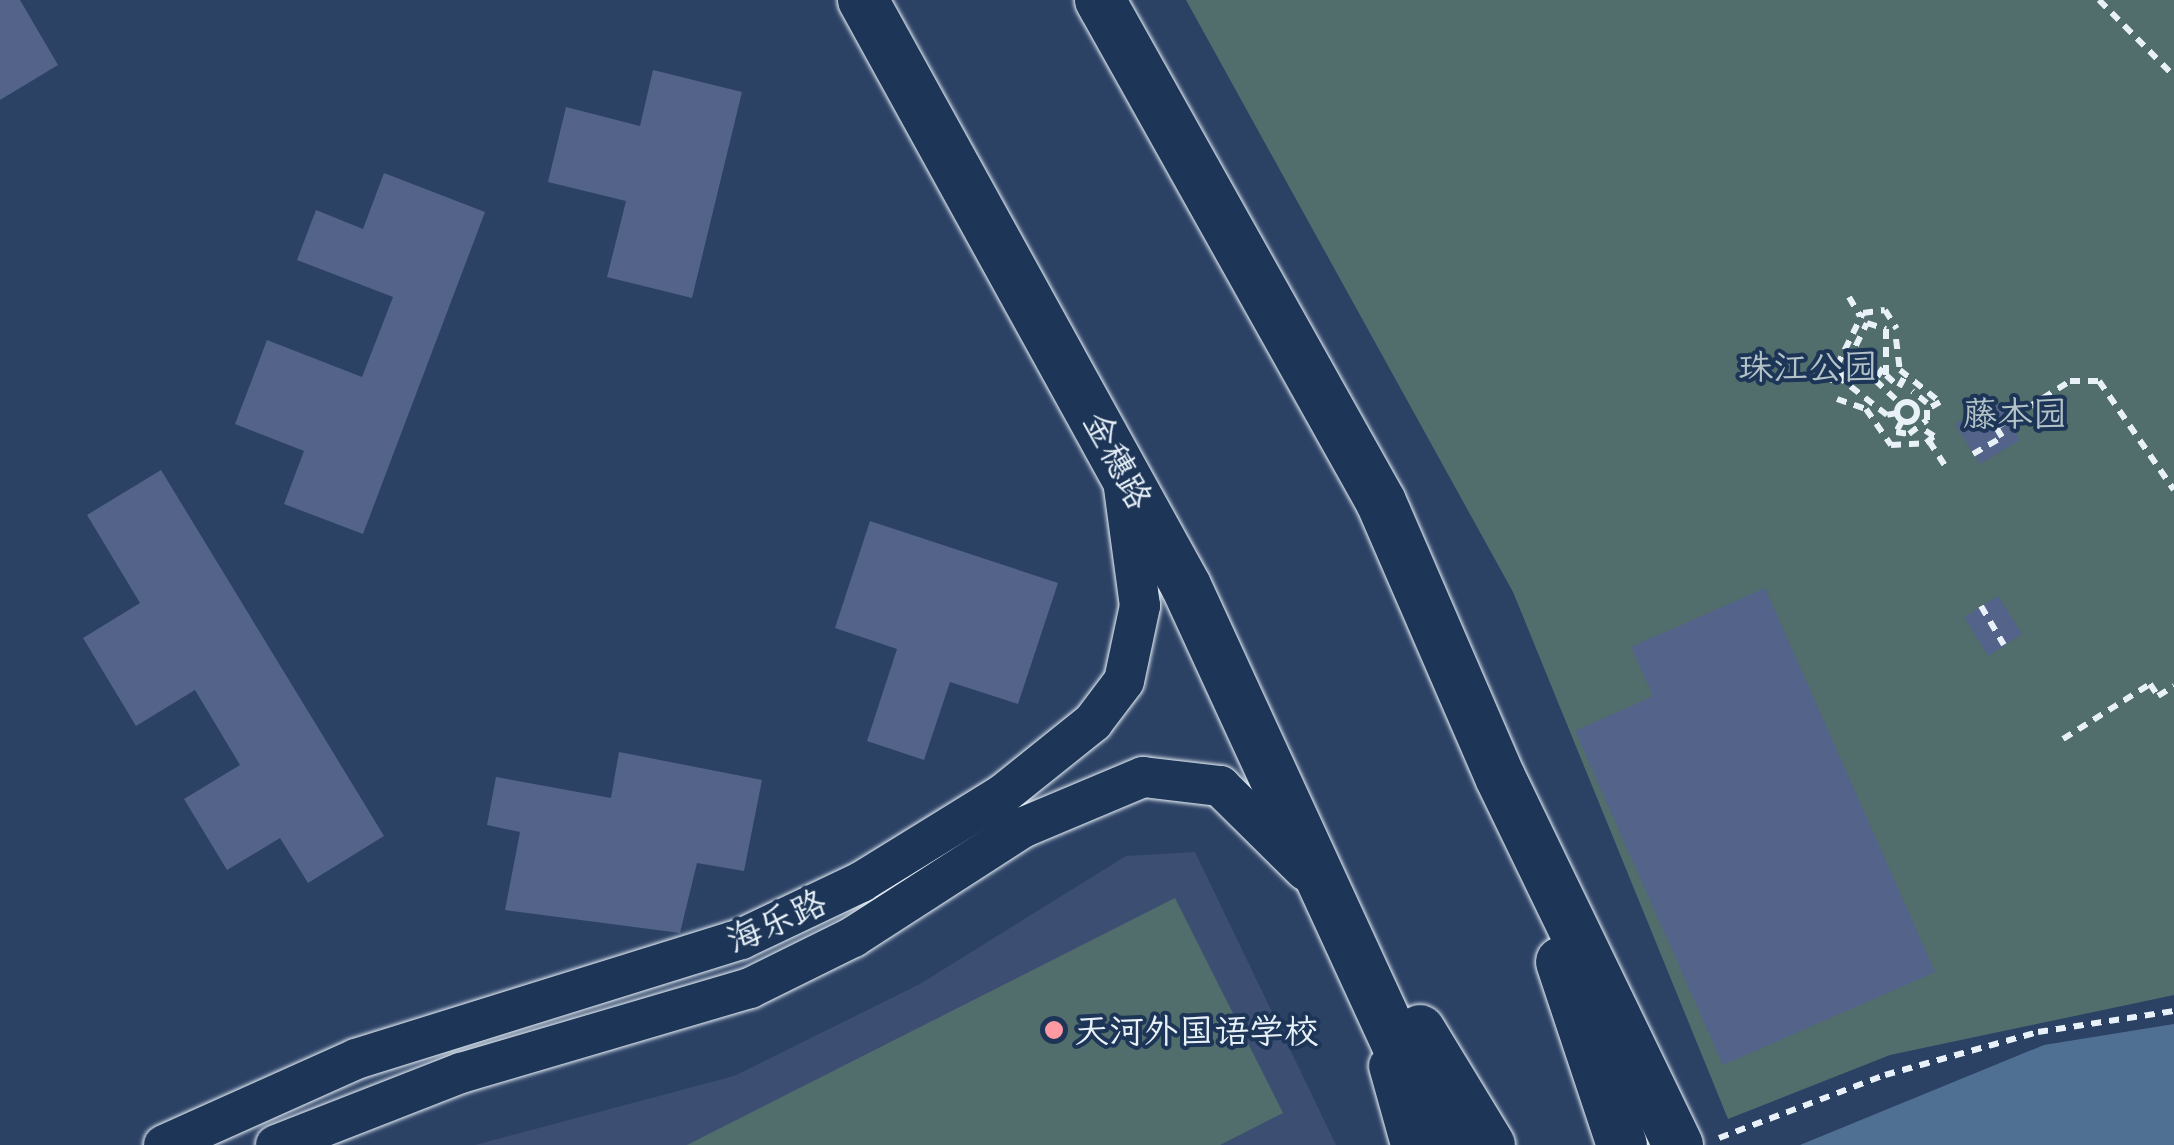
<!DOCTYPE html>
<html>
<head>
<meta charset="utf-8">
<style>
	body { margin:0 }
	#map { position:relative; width:2174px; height:1145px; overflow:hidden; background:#2c4265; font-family:Delius,"LXGW WenKai TC",sans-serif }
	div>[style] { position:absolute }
	.built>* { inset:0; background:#3c4f73 }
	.green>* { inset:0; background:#516e6c }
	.water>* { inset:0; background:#507093 }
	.building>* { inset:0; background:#536389 }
	.path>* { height:6px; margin-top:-3px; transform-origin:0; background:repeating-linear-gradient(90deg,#e8f1f8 0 10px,transparent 0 18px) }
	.path>.ring { margin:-3px; padding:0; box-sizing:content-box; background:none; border:6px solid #e8f1f8; border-radius:50% }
	.roads { filter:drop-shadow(0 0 2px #e8f1f8) drop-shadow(0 0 2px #e8f1f8) }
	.minor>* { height:40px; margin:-20px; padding:0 20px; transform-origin:20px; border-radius:20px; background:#1d3557 }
	.major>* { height:50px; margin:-25px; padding:0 25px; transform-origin:25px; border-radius:25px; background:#1d3557 }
	.dots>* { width:28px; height:28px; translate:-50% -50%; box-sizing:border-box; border:5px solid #1d3557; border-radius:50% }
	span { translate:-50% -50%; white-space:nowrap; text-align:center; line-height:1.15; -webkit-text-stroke:8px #1d3557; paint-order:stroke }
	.park-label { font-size:35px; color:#b3c3c7 }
	.street-label { font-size:35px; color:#e8f1f8 }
	.poi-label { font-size:35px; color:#e8f1f8 }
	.left { translate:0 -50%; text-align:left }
</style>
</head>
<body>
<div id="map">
	<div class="built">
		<i style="clip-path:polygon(1195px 852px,1336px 1145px,475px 1145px,734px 1076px,920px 984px,1126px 856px)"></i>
	</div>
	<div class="green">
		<i style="clip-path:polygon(1186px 0,2174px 0,2174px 995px,1890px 1055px,1728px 1119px,1513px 592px)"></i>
		<i style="clip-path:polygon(1175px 898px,1283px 1113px,1220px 1145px,687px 1145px)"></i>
	</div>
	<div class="water">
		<i style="clip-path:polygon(2174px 1024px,2174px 1145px,1800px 1145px,2044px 1045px)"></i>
	</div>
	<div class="building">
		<i style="clip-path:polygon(0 0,20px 0,58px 65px,0 100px)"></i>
		<i style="clip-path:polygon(653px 70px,742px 92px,692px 298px,607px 277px,626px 201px,548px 182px,566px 107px,640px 126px)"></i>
		<i style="clip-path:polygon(384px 173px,485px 212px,363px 534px,284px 504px,304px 451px,235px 424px,267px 340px,362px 377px,393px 297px,297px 260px,316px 210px,363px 229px)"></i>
		<i style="clip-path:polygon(1996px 400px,2020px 440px,1980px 464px,1955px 424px)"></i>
		<i style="clip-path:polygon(161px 470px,384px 836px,308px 883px,280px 838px,227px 870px,184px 799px,240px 765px,195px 690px,136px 726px,83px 638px,140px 603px,87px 515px)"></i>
		<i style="clip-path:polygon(870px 521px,1058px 583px,1018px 704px,950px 682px,924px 760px,867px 741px,897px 649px,835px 628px)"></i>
		<i style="clip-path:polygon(1765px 588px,1935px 972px,1723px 1065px,1575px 731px,1653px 696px,1631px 647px)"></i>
		<i style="clip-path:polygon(1998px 596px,2022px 634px,1988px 656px,1964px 617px)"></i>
		<i style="clip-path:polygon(619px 752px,762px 780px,744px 871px,697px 863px,680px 933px,505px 910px,520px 832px,487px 825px,496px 777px,611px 798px)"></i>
	</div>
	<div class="path">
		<i style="left:2099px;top:0;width:107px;rotate:45.4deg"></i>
		<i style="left:1849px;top:297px;width:22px;rotate:60deg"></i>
		<i style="left:1896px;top:339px;width:31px;rotate:83deg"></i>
		<i style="left:1900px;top:370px;width:51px;rotate:38.7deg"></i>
		<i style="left:1940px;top:402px;width:13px;rotate:151deg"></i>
		<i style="left:1883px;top:368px;width:14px;rotate:124deg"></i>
		<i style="left:1875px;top:380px;width:35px;rotate:43deg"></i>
		<i style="left:1829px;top:382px;width:77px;rotate:-63.8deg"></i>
		<i style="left:1863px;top:313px;width:22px;rotate:-8deg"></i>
		<i style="left:1885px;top:310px;width:22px;rotate:58deg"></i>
		<i style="left:1837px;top:399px;width:31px;rotate:19deg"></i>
		<i style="left:1866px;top:409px;width:44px;rotate:55.2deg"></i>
		<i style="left:1891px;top:445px;width:35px;rotate:-3deg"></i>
		<i style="left:1926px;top:443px;width:11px;rotate:-41deg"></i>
		<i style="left:1934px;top:436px;width:15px;rotate:-148deg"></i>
		<i class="ring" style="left:1897px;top:402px;width:14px;height:14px"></i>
		<i style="left:1897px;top:413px;width:10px;rotate:169deg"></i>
		<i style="left:1887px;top:415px;width:60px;rotate:-141.8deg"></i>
		<i style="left:1840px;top:378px;width:61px;rotate:-63.9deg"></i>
		<i style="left:1867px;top:323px;width:20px;rotate:18deg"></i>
		<i style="left:1886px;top:329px;width:46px;rotate:90deg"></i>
		<i style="left:1886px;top:375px;width:18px;rotate:43deg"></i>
		<i style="left:1899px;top:387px;width:13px;rotate:-61deg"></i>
		<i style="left:1902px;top:421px;width:13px;rotate:119deg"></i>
		<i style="left:1896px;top:432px;width:13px;rotate:9deg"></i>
		<i style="left:1909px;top:434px;width:23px;rotate:-38deg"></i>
		<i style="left:1927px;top:420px;width:17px;rotate:-90deg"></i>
		<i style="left:1927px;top:403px;width:19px;rotate:-141deg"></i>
		<i style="left:1997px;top:427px;width:86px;rotate:-32.2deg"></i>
		<i style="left:2070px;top:381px;width:29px"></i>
		<i style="left:2099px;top:381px;width:132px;rotate:55.5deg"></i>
		<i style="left:1929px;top:441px;width:33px;rotate:57deg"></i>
		<i style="left:1973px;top:454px;width:34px;rotate:-30deg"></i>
		<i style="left:2002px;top:437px;width:35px;rotate:-121deg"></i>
		<i style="left:1981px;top:606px;width:45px;rotate:59.5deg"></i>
		<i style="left:2063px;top:739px;width:103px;rotate:-32.3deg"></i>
		<i style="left:2150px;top:684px;width:14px;rotate:56deg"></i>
		<i style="left:2158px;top:696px;width:19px;rotate:-32deg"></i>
		<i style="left:1719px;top:1138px;width:178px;rotate:-20.8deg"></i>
		<i style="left:1885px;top:1075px;width:159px;rotate:-15.7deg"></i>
		<i style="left:2038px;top:1032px;width:138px;rotate:-8.8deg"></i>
	</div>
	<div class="roads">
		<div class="minor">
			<i style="left:1389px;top:1066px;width:82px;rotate:74.4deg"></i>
			<i style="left:164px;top:1145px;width:210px;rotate:-24.1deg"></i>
			<i style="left:356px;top:1059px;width:403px;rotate:-17.3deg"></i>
			<i style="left:741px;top:939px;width:133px;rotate:-25.4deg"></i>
			<i style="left:861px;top:882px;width:166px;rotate:-31.7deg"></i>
			<i style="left:1002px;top:795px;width:117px;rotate:-38.7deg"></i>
			<i style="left:1093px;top:722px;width:51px;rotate:-52.9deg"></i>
			<i style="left:1124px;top:681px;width:77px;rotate:-78deg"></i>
			<i style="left:1140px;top:606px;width:120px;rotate:-97.7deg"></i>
			<i style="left:276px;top:1145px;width:199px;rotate:-21.3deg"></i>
			<i style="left:461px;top:1073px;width:301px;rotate:-16.4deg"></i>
			<i style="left:750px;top:988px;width:115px;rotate:-26.3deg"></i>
			<i style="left:853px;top:937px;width:203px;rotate:-32.8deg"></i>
			<i style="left:1024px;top:827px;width:129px;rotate:-22.8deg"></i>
			<i style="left:1143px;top:777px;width:78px;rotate:6.7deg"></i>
			<i style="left:1220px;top:786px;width:120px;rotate:44.7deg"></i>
		</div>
		<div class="major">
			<i style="left:863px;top:0;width:669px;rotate:61.14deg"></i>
			<i style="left:1186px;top:586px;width:615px;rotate:65.31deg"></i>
			<i style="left:1100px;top:0;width:575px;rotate:60.76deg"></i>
			<i style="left:1381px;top:502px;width:300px;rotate:66.6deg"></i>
			<i style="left:1500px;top:777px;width:409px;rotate:64.2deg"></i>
			<i style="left:1561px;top:962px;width:193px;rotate:71.6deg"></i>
			<i style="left:1420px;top:1030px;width:135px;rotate:58.7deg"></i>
		</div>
	</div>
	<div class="dots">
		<i style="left:1054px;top:1030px;background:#ff9aa2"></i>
	</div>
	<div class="park-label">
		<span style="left:1808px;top:366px">珠江公园</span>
		<span style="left:2015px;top:413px">藤本园</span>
	</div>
	<div class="street-label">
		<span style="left:1119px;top:460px;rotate:62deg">金穗路</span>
		<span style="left:776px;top:920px;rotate:-24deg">海乐路</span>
	</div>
	<div class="poi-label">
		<span class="left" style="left:1074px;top:1030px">天河外国语学校</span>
	</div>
</div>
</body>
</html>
